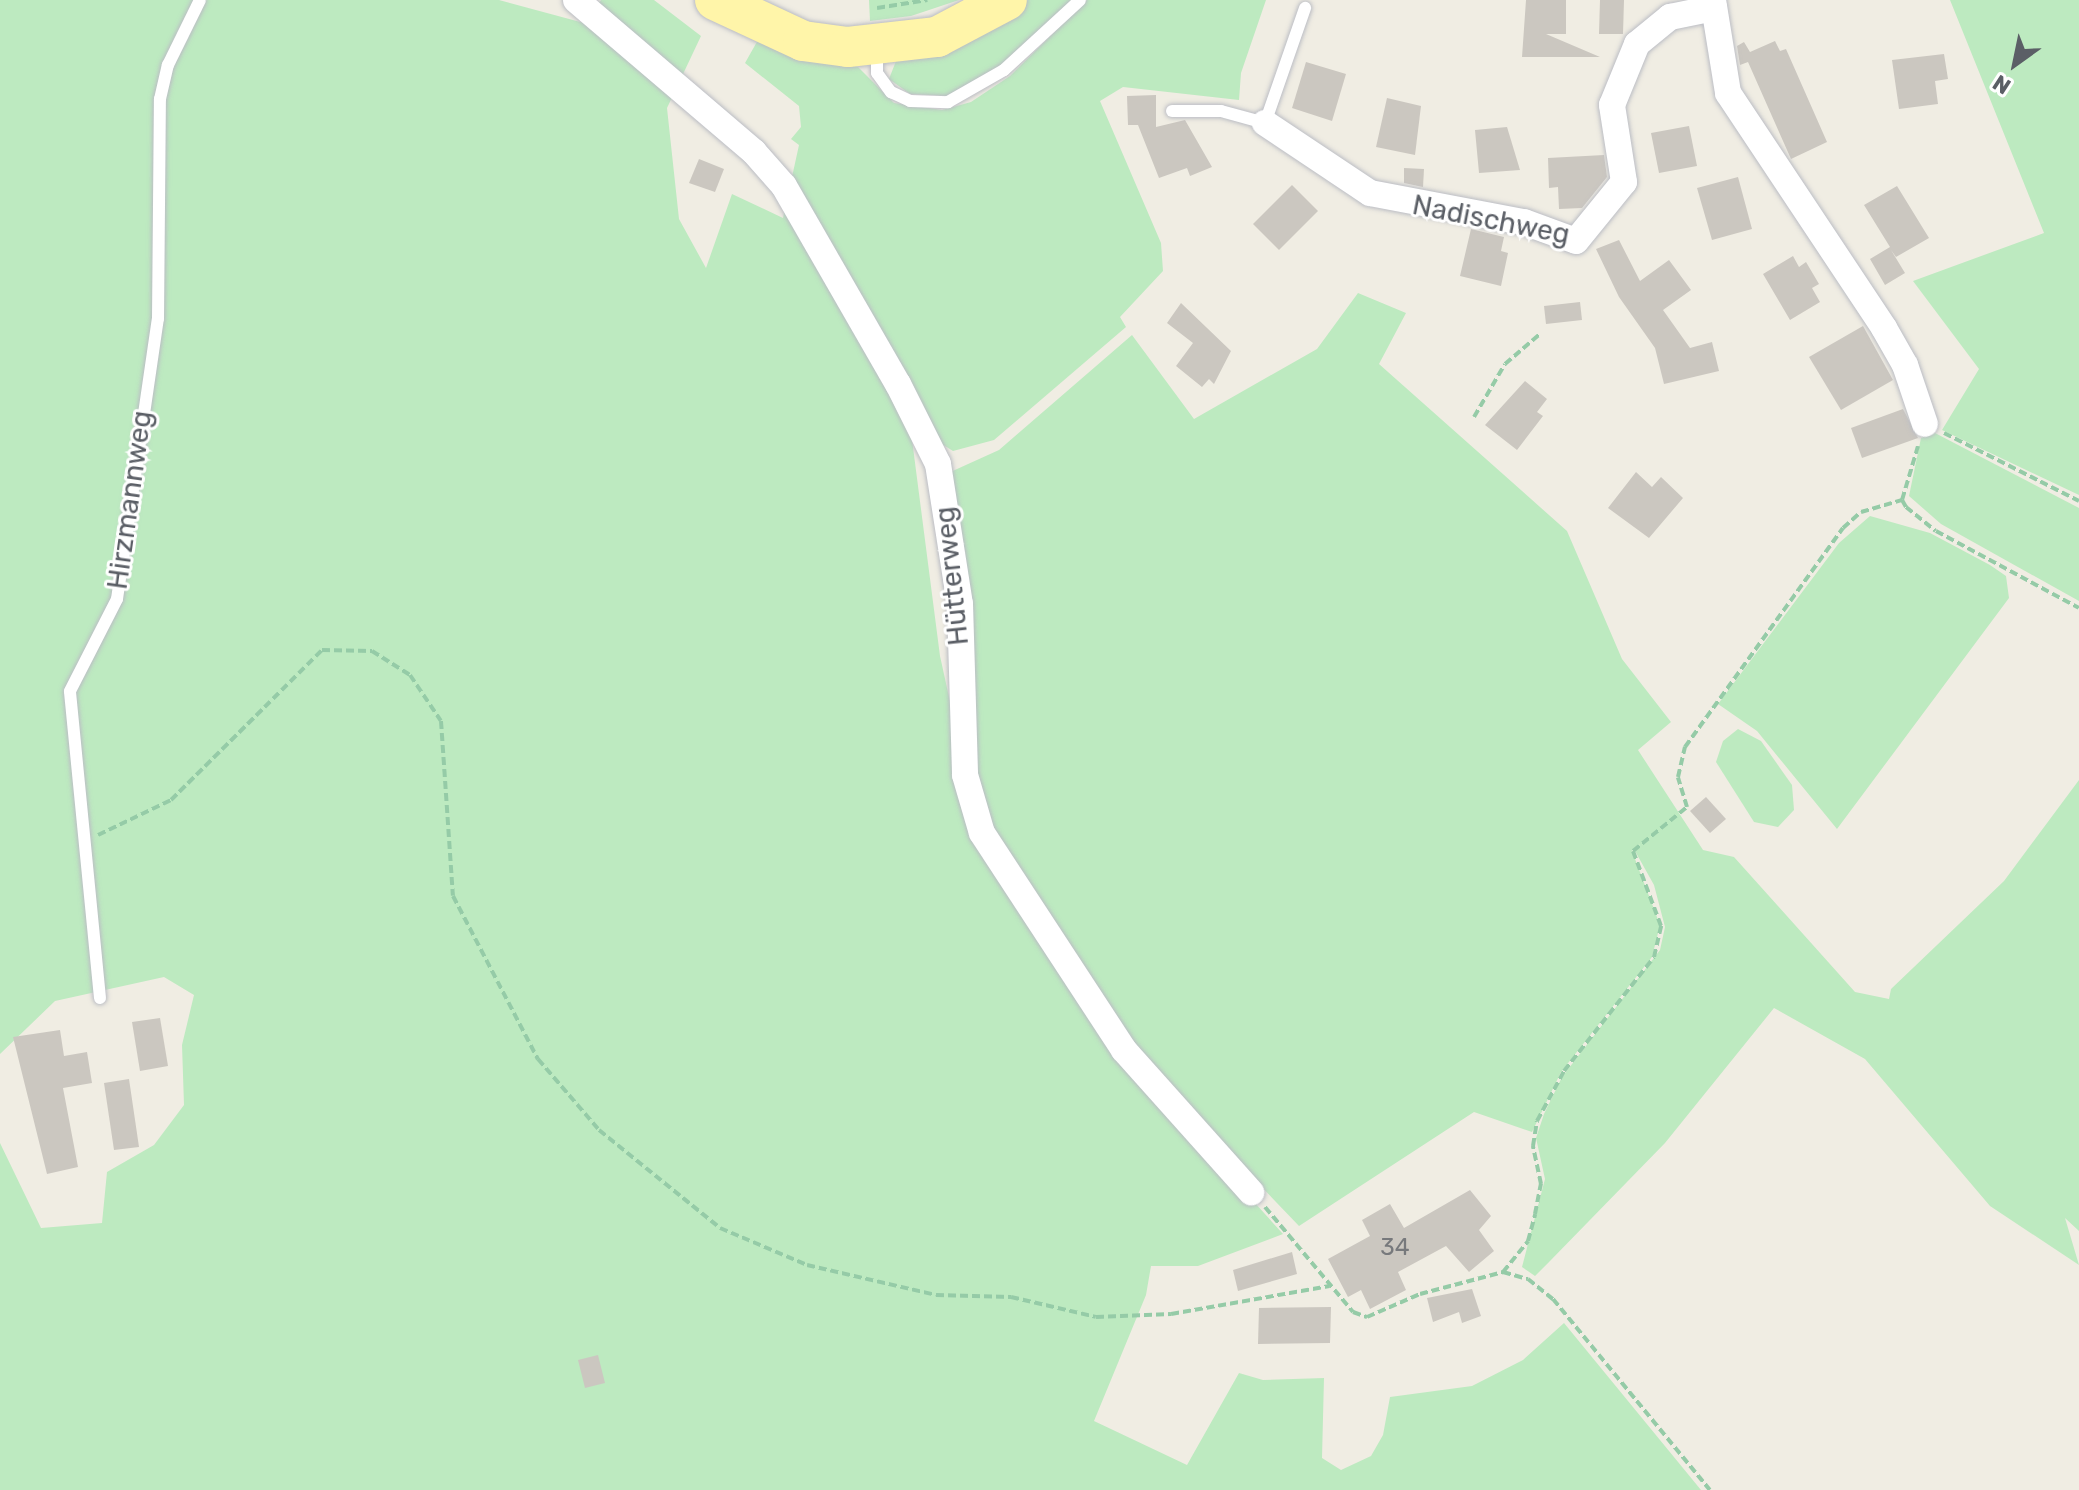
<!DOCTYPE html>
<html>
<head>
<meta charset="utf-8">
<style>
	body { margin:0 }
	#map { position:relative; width:2079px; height:1490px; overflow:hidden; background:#f0ede3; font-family:Rubik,sans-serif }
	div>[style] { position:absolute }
	.green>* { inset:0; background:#bdeac0 }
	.building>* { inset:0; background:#cbc7c0 }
	.path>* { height:4px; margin-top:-2px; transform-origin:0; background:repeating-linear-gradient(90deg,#95cba7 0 8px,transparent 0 12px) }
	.roads { filter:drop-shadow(0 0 2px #bbbdc4) drop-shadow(0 0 2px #bbbdc4) }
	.lane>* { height:12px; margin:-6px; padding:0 6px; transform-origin:6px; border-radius:6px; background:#fff }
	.street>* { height:26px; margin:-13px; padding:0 13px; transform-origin:13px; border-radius:13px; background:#fff }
	.primary>* { height:40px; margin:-20px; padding:0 20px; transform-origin:20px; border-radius:20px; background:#fff5a9 }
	span { translate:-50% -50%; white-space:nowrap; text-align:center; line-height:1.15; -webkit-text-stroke:6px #fff; paint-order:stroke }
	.number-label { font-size:24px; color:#77797c }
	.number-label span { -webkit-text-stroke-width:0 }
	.street-label { font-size:28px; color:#5b5f66 }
	.north { position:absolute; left:1975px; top:24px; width:80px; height:80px; -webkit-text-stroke:6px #fff; paint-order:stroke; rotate:213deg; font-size:22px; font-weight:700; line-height:32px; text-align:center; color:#5b5f66 }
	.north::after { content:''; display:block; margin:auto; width:28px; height:36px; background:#5b5f66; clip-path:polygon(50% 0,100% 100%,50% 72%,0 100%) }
</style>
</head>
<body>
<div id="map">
	<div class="green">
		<i style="clip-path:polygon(0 0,499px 0,584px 23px,601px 0,654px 0,701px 36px,667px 108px,679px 219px,706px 268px,732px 194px,783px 218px,799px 145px,791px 139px,801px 127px,799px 106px,745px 63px,758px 40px,858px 67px,894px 103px,942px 110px,971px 102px,1010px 76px,1087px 0,1266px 0,1241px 73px,1239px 100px,1123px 87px,1100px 101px,1161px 243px,1163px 271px,1120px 317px,1126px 327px,994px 440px,953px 451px,910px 424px,940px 656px,980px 838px,1216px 1160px,1283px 1234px,1198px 1266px,1151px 1266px,1146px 1295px,1094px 1421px,1187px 1465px,1239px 1373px,1263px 1380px,1324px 1378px,1322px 1458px,1341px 1470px,1371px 1456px,1383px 1435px,1390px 1397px,1472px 1386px,1523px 1360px,1564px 1323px,1701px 1490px,0 1490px,0 1143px,41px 1228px,102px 1223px,107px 1172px,154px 1145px,184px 1105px,182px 1045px,194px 995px,164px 977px,55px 1001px,0 1054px)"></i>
		<i style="clip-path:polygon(869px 0,959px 0,911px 16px,870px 21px)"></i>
		<i style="clip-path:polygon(1028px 0,1073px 0,1001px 66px,947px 96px,910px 94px,889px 79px,896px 61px,1012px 13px)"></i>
		<i style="clip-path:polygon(1950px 0,2079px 0,2079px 495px,1942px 430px,1979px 369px,1913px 281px,2044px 233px)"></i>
		<i style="clip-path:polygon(1358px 293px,1406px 313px,1379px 364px,1567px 531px,1622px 659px,1671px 722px,1638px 750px,1703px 850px,1734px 857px,1855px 992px,1889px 999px,1891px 989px,2004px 881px,2079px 780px,2079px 1231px,2065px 1218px,2079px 1265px,1990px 1206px,1865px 1059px,1774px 1008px,1665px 1143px,1550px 1261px,1535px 1276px,1522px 1267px,1545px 1179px,1536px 1138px,1544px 1114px,1562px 1077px,1660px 950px,1665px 927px,1654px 885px,1635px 851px,1640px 844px,1632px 851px,1660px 925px,1652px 957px,1561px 1072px,1532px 1132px,1474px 1112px,1299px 1226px,1147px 1067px,983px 817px,969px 773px,946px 474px,999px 450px,1132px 335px,1194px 419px,1317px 349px)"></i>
		<i style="clip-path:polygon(1935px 433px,2079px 508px,2079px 601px,1941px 524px,1909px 496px,1921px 438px)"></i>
		<i style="clip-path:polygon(1870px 516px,1930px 533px,1990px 565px,2006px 576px,2009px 598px,1837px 829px,1757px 731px,1718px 704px,1839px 543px)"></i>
		<i style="clip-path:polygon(1738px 729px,1761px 741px,1792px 785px,1794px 810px,1778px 827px,1754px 822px,1716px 762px,1723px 741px)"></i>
	</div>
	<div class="building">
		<i style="clip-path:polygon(1526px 0,1566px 0,1566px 34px,1546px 34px,1600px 57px,1522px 57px)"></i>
		<i style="clip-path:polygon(1600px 0,1624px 0,1623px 34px,1599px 34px)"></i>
		<i style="clip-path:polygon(1775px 41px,1780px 51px,1786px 49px,1827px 142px,1791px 159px,1748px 62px,1740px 65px,1737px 46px,1744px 42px,1750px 52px)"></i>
		<i style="clip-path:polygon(1944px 54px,1948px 79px,1935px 81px,1938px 104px,1899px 109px,1892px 60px)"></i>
		<i style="clip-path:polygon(1306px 62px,1346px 74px,1332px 121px,1292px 108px)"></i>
		<i style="clip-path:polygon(1156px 95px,1156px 127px,1185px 120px,1212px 167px,1190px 176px,1187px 168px,1159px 178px,1138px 125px,1128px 125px,1127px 96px)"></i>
		<i style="clip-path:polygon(1387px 98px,1421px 106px,1415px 155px,1376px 147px)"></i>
		<i style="clip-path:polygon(1689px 126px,1697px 166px,1659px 173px,1651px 133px)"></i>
		<i style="clip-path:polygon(1507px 127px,1520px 170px,1479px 173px,1475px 130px)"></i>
		<i style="clip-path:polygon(1604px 155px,1607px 177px,1582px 208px,1559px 209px,1558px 187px,1549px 188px,1548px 158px)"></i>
		<i style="clip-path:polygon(699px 159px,724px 169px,715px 192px,689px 183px)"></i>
		<i style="clip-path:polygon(1404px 168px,1424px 169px,1423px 187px,1404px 183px)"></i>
		<i style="clip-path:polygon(1738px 177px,1752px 229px,1712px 240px,1697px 188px)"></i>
		<i style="clip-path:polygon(1292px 185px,1318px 211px,1279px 250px,1253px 224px)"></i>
		<i style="clip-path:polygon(1897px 186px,1929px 238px,1896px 257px,1891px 250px,1905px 273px,1885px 285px,1870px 259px,1890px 247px,1864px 205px)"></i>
		<i style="clip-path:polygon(1471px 229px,1504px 237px,1501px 251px,1508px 253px,1501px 286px,1460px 276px)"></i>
		<i style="clip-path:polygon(1619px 240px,1640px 281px,1669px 260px,1691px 290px,1663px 310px,1690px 348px,1712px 342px,1719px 371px,1664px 384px,1655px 348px,1619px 297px,1596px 249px)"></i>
		<i style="clip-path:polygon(1793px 256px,1799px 267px,1806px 262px,1819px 284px,1812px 288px,1820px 302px,1790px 320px,1763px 274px)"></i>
		<i style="clip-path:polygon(1580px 302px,1582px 320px,1546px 324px,1544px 306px)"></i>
		<i style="clip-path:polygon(1181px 303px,1231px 351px,1214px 384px,1209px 379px,1202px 387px,1176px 366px,1193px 343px,1167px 323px)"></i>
		<i style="clip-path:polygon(1863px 326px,1893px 380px,1841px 410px,1809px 357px)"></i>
		<i style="clip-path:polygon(1525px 381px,1547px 399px,1537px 412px,1543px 416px,1517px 450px,1485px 425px)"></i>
		<i style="clip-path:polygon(1903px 409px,1918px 438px,1862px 458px,1851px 428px)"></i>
		<i style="clip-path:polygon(1636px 472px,1652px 487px,1661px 477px,1683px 498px,1649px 538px,1608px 508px)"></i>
		<i style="clip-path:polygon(1706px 797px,1726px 819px,1710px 833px,1690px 811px)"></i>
		<i style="clip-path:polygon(160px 1018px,168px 1066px,140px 1071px,132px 1022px)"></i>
		<i style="clip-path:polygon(60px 1030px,64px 1056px,87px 1052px,92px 1083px,63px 1088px,78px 1167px,47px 1174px,13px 1037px)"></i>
		<i style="clip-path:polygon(129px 1079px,139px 1147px,114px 1150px,104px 1083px)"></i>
		<i style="clip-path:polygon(1470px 1190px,1491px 1216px,1479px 1230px,1494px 1251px,1469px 1272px,1446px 1246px,1398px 1272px,1406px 1290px,1370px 1309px,1361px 1290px,1348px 1297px,1328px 1259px,1370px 1236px,1362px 1220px,1390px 1204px,1404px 1228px)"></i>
		<i style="clip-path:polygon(1292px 1252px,1297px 1274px,1238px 1291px,1233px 1270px)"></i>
		<i style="clip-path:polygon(1472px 1289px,1481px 1316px,1462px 1323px,1459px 1312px,1433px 1322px,1427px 1298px)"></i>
		<i style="clip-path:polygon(1331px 1307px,1330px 1343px,1258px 1344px,1259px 1308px)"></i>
		<i style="clip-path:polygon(598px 1355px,605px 1383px,585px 1388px,578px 1360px)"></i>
	</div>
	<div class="path">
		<i style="left:877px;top:8px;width:51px;rotate:-9.1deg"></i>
		<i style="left:1474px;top:417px;width:61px;rotate:-59.7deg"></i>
		<i style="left:1505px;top:364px;width:46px;rotate:-40.6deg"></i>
		<i style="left:1944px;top:433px;width:151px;rotate:26.7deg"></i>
		<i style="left:1918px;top:446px;width:56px;rotate:106.5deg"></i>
		<i style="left:1902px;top:500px;width:8px;rotate:60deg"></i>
		<i style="left:1906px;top:507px;width:38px;rotate:39deg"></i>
		<i style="left:1936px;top:531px;width:162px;rotate:28.3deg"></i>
		<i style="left:98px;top:835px;width:81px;rotate:-25.6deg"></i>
		<i style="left:171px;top:800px;width:213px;rotate:-44.8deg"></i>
		<i style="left:322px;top:650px;width:50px;rotate:1.1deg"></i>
		<i style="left:372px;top:651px;width:45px;rotate:32.3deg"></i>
		<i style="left:410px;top:675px;width:55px;rotate:56deg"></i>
		<i style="left:441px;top:721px;width:175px;rotate:86.1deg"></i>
		<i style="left:453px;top:896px;width:184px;rotate:62.5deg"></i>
		<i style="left:538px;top:1059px;width:94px;rotate:49.3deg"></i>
		<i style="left:599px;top:1130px;width:156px;rotate:39deg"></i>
		<i style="left:720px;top:1228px;width:95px;rotate:23deg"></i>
		<i style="left:807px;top:1265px;width:132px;rotate:13.1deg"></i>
		<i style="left:936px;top:1295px;width:75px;rotate:1.5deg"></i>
		<i style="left:1011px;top:1297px;width:87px;rotate:13.2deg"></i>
		<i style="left:1096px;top:1317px;width:75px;rotate:-2.3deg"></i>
		<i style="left:1171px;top:1314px;width:161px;rotate:-10deg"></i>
		<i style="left:1265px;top:1207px;width:137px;rotate:50deg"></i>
		<i style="left:1353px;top:1312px;width:15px;rotate:20deg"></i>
		<i style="left:1367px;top:1317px;width:58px;rotate:-23.5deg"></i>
		<i style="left:1420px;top:1294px;width:86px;rotate:-14.8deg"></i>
		<i style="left:1503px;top:1272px;width:26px;rotate:16deg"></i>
		<i style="left:1528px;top:1279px;width:32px;rotate:39deg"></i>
		<i style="left:1553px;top:1299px;width:247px;rotate:50.6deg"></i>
		<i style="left:1503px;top:1272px;width:40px;rotate:-51deg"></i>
		<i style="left:1528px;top:1241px;width:28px;rotate:-75deg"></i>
		<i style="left:1535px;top:1214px;width:31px;rotate:-79deg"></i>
		<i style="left:1541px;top:1184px;width:39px;rotate:-102deg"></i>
		<i style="left:1533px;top:1146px;width:25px;rotate:-81deg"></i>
		<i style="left:1537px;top:1121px;width:57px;rotate:-61.6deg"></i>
		<i style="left:1564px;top:1071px;width:145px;rotate:-51.7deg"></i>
		<i style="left:1654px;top:957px;width:32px;rotate:-77deg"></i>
		<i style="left:1661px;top:926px;width:80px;rotate:-110.5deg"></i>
		<i style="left:1633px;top:851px;width:70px;rotate:-39.2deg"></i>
		<i style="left:1687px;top:807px;width:31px;rotate:-107deg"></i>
		<i style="left:1678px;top:777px;width:31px;rotate:-77deg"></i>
		<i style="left:1685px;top:747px;width:270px;rotate:-54.2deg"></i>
		<i style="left:1843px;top:528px;width:24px;rotate:-42deg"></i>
		<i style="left:1861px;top:512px;width:43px;rotate:-16.3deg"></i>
	</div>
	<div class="roads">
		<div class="lane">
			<i style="left:877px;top:49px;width:24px;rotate:90deg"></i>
			<i style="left:877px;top:73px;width:24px;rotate:54deg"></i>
			<i style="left:891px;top:92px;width:21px;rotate:25deg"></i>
			<i style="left:910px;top:101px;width:38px;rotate:2deg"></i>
			<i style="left:948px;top:102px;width:64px;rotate:-29.7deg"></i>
			<i style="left:1004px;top:70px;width:103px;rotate:-42.6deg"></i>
			<i style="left:1172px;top:111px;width:49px"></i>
			<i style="left:1221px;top:111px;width:46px;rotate:15.3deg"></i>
			<i style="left:1265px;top:123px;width:122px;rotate:-70.8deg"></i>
			<i style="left:100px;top:998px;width:308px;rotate:-95.6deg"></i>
			<i style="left:70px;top:691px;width:103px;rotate:-62.9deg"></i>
			<i style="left:117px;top:599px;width:283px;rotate:-81.7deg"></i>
			<i style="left:158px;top:319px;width:220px;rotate:-89.5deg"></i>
			<i style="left:160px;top:99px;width:35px;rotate:-77deg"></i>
			<i style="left:168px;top:65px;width:72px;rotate:-63.8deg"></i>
		</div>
		<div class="street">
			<i style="left:576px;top:0;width:234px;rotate:40.5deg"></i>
			<i style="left:754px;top:152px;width:45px;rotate:48.6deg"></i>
			<i style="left:784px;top:186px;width:228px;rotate:60.1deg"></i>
			<i style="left:898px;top:384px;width:89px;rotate:63.4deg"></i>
			<i style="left:938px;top:464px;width:142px;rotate:81.1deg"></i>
			<i style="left:960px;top:604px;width:171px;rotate:88.3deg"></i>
			<i style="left:965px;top:775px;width:60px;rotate:73.7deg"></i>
			<i style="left:982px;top:833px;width:259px;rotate:56.8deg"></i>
			<i style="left:1124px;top:1050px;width:191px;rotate:48.2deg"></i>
			<i style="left:1713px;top:0;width:94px;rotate:80.8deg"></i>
			<i style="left:1728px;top:93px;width:282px;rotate:56.4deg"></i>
			<i style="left:1884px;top:328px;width:43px;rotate:60.4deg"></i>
			<i style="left:1905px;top:365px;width:62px;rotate:71.3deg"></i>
			<i style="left:1265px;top:123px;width:126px;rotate:33.7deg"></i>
			<i style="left:1370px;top:193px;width:157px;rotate:10.7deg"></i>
			<i style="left:1524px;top:222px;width:55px;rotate:20.1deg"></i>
			<i style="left:1576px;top:241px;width:76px;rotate:-50.9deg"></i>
			<i style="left:1624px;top:182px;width:78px;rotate:-98.9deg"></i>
			<i style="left:1612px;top:105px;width:66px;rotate:-67.7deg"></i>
			<i style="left:1637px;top:44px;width:43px;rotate:-39.3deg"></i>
			<i style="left:1670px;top:17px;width:45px;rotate:-11.6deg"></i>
		</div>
		<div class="primary">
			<i style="left:715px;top:0;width:97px;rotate:25deg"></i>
			<i style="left:803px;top:41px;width:45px;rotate:7.6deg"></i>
			<i style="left:848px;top:47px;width:90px;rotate:-6.4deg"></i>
			<i style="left:937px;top:37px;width:79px;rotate:-27.9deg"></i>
		</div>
	</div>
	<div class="number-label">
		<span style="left:1395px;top:1248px">34</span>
	</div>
	<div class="street-label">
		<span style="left:1491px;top:220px;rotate:11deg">Nadischweg</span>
		<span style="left:130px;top:500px;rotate:-82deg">Hirzmannweg</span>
		<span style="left:952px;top:576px;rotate:-96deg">Hütterweg</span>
	</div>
	<div class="north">N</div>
</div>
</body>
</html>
